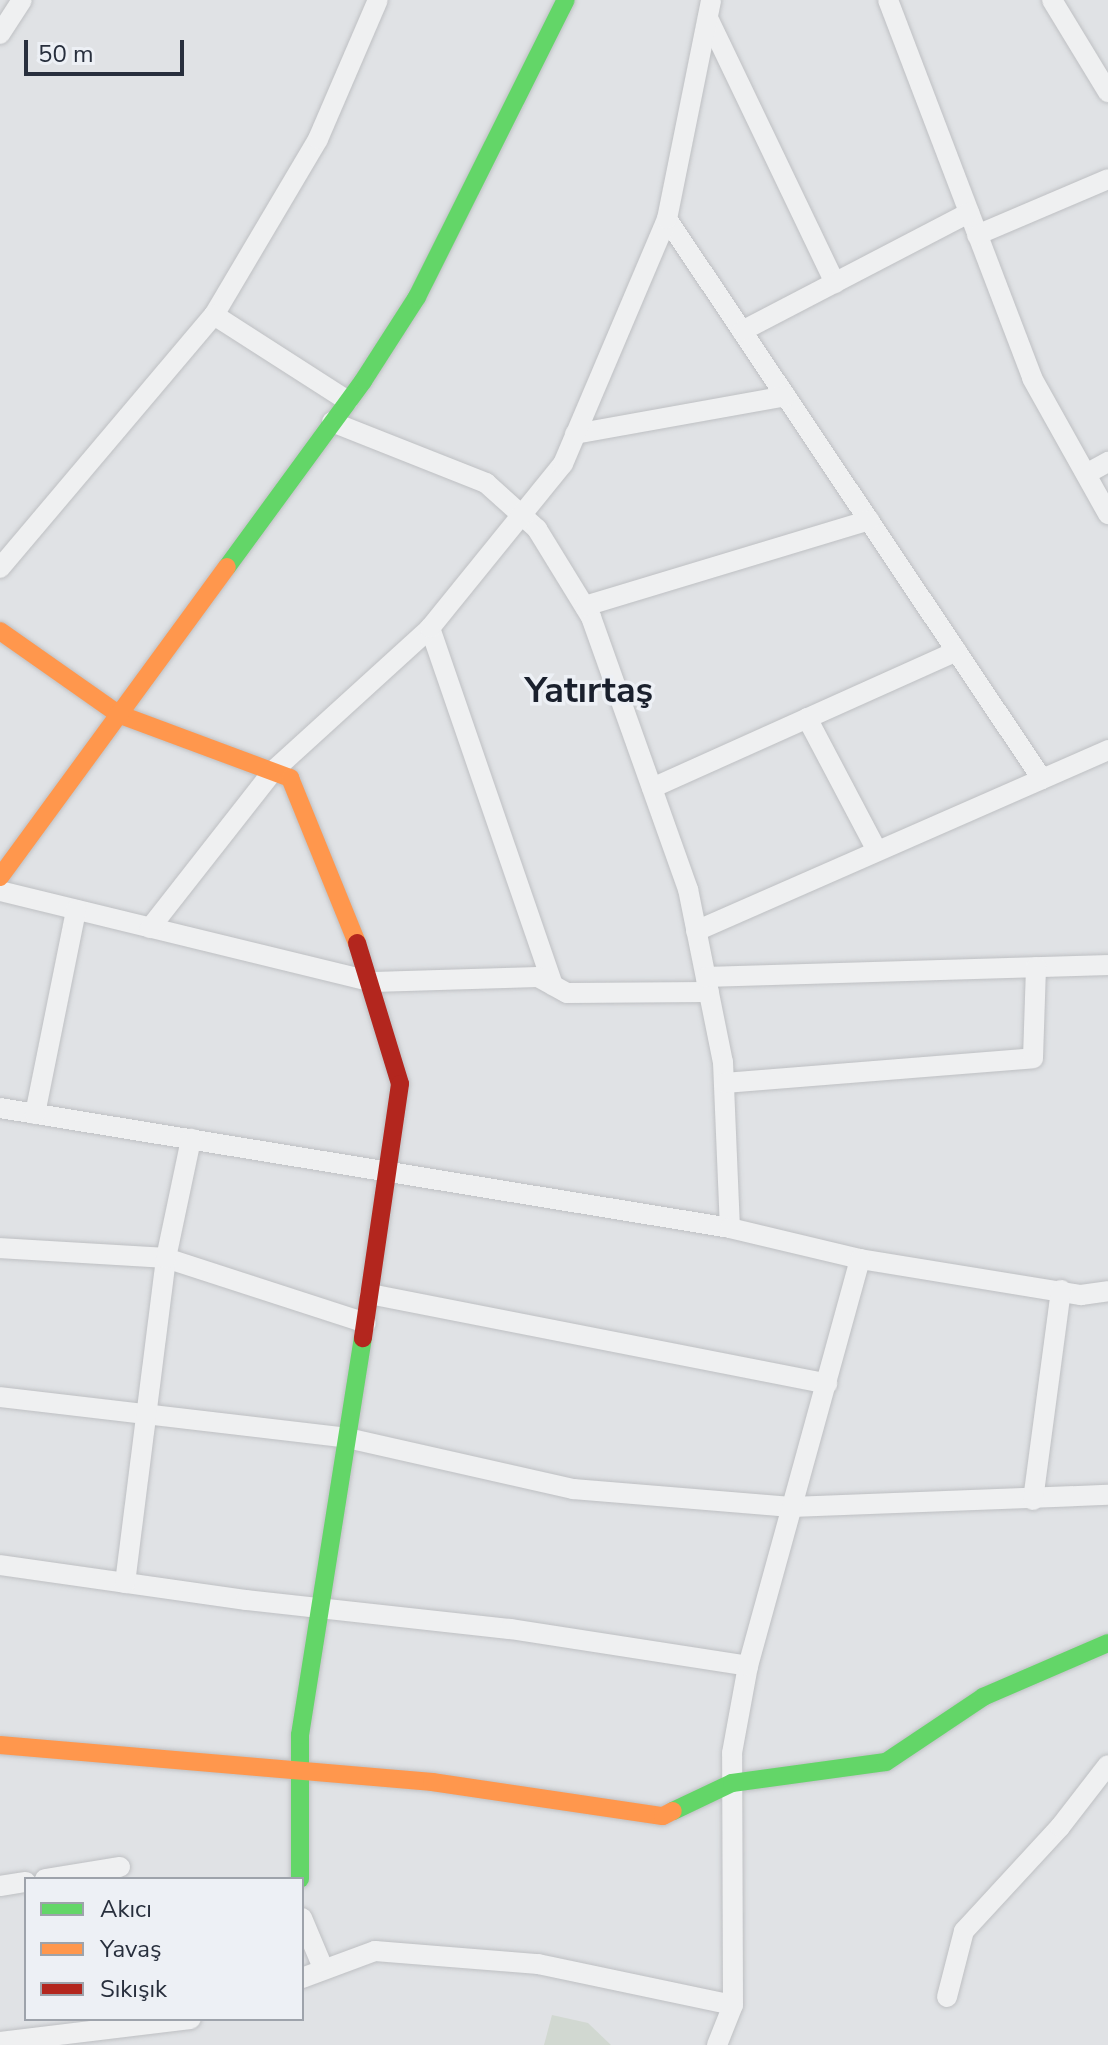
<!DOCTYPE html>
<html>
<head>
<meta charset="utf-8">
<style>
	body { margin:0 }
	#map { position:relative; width:1108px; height:2045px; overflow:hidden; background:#e0e2e5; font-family:"Nunito Sans",sans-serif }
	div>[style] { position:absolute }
	.green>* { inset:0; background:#d1d8d1 }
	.roads { filter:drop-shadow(0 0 2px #bec0c3) drop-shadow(0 0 2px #bec0c3) }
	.street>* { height:20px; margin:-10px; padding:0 10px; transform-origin:10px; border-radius:10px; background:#eff0f1 }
	.fast>* { height:18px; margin:-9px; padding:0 9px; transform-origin:9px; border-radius:9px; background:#63d668 }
	.slow>* { height:18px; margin:-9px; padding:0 9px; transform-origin:9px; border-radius:9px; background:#ff974d }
	.jam>* { height:18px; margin:-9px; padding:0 9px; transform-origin:9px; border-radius:9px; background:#b3261e }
	span { translate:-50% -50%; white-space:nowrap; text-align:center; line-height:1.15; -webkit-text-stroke:7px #edf0f5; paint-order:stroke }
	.district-label { font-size:36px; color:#1a202d; font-weight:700 }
	.legend { position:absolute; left:24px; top:1877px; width:280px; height:144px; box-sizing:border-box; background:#edf0f5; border:2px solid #9ea3ab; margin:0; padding:10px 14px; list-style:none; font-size:24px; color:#282f3d }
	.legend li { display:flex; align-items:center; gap:16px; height:40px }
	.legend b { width:40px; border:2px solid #9ea3ab }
	.scale { position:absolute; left:24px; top:40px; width:160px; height:36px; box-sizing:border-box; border:4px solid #282f3d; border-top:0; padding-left:10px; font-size:24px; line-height:28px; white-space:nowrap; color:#282f3d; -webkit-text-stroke:6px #edf0f5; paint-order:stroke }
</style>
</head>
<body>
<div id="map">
	<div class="green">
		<i style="clip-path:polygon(552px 2015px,588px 2023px,611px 2045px,544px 2045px)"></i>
	</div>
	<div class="roads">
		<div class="street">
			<i style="left:888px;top:0;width:404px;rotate:69.1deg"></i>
			<i style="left:1032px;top:378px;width:156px;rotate:60.8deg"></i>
			<i style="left:1052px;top:0;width:108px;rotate:58.7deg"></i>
			<i style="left:708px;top:18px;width:294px;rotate:64.4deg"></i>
			<i style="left:0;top:34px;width:40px;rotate:-57.1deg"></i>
			<i style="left:667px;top:219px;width:674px;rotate:56.19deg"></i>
			<i style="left:977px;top:235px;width:142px;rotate:-23.1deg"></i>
			<i style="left:214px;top:315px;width:204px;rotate:-59.4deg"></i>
			<i style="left:318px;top:139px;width:151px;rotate:-66.7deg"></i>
			<i style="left:742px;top:331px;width:256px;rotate:-27.5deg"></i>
			<i style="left:332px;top:422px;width:166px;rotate:21.6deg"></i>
			<i style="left:486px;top:483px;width:69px;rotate:42deg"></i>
			<i style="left:537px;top:529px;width:103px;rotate:58.5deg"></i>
			<i style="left:591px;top:617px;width:289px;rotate:70.4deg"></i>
			<i style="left:688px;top:889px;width:177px;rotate:78.6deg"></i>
			<i style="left:723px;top:1062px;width:166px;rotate:87.6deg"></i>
			<i style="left:575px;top:434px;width:214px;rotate:-10.2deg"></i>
			<i style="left:1086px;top:474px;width:25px;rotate:-29deg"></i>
			<i style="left:0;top:568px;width:331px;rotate:-49.8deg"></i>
			<i style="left:214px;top:315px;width:159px;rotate:32.7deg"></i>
			<i style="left:585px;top:606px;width:297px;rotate:-16.8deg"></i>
			<i style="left:430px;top:628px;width:378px;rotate:71deg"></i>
			<i style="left:807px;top:718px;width:150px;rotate:62.2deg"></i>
			<i style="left:652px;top:788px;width:334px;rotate:-24.2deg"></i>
			<i style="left:0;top:891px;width:384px;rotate:13.7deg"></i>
			<i style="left:373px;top:982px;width:165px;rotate:-1.7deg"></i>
			<i style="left:538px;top:977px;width:33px;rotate:29deg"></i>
			<i style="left:567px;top:993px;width:142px;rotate:-0.4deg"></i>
			<i style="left:150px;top:928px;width:199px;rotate:-51.9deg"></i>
			<i style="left:273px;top:771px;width:212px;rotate:-42.3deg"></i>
			<i style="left:430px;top:628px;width:211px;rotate:-51deg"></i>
			<i style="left:563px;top:464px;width:266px;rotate:-67deg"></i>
			<i style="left:667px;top:219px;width:223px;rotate:-78.6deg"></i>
			<i style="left:696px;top:931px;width:450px;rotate:-23.7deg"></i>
			<i style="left:706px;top:977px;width:402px;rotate:-1.7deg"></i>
			<i style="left:725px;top:1083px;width:309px;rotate:-4.6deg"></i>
			<i style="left:1033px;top:1058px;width:91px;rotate:-88.1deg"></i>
			<i style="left:0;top:1108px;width:740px;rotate:9.33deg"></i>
			<i style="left:730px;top:1228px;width:134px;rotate:13.4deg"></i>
			<i style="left:860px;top:1259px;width:224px;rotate:9.3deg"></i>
			<i style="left:1081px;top:1295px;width:27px;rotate:-8deg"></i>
			<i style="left:35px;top:1114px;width:208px;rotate:-78.6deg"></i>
			<i style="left:0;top:1248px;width:166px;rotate:3.4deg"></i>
			<i style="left:166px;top:1258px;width:210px;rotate:18deg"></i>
			<i style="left:370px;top:1294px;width:466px;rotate:11.1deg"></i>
			<i style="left:0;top:1397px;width:349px;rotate:6.7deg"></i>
			<i style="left:347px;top:1438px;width:232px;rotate:12.7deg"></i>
			<i style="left:573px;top:1489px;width:219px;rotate:4.7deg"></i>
			<i style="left:791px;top:1507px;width:317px;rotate:-2.2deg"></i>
			<i style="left:1033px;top:1500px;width:212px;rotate:-82.4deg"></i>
			<i style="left:0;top:1565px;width:248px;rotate:8.1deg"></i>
			<i style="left:246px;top:1600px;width:266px;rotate:6.3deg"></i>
			<i style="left:510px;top:1629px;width:241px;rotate:8.8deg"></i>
			<i style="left:125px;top:1583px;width:328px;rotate:-82.8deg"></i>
			<i style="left:166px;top:1258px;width:122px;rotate:-78.1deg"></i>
			<i style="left:45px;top:1879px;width:76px;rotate:-9.1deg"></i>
			<i style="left:0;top:1886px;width:26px;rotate:-9deg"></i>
			<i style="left:302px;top:1918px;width:56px;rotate:67.1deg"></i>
			<i style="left:302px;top:1978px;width:78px;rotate:-20.3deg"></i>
			<i style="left:375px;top:1951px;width:164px;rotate:4.6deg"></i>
			<i style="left:538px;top:1964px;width:199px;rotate:11.9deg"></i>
			<i style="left:947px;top:1997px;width:68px;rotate:-75.6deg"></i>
			<i style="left:964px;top:1931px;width:142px;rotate:-47.3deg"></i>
			<i style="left:1060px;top:1827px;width:78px;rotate:-52.3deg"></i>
			<i style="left:0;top:2042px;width:192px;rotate:-6.9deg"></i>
			<i style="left:717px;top:2045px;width:43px;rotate:-68.2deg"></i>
			<i style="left:733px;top:2005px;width:252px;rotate:-90.2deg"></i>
			<i style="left:732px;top:1753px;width:88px;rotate:-79.6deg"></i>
			<i style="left:748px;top:1666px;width:422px;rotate:-74.6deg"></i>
		</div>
		<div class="fast">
			<i style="left:227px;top:567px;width:230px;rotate:-53.8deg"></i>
			<i style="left:363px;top:381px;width:100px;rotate:-57.3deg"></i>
			<i style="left:417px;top:297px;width:332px;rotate:-63.4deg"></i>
			<i style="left:673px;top:1811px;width:65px;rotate:-25.4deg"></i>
			<i style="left:732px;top:1783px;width:155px;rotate:-7.8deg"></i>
			<i style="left:886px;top:1762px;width:117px;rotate:-33.8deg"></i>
			<i style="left:983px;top:1697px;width:136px;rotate:-23.4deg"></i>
			<i style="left:300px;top:1879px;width:144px;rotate:-90deg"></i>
			<i style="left:300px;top:1735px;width:402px;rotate:-81deg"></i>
		</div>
		<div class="slow">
			<i style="left:0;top:631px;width:144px;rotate:35.1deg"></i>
			<i style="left:118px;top:714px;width:184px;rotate:20.4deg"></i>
			<i style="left:290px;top:778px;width:178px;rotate:67.9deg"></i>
			<i style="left:0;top:877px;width:384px;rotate:-53.8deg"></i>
			<i style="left:0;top:1745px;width:434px;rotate:4.9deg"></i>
			<i style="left:432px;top:1782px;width:233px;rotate:8.4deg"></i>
			<i style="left:663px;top:1816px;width:11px;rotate:-27deg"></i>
		</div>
		<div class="jam">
			<i style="left:357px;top:943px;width:147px;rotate:73deg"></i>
			<i style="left:400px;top:1084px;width:257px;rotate:98.3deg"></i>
		</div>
	</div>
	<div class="district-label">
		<span style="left:589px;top:691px">Yatırtaş</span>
	</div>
	<ul class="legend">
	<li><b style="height:10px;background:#63d668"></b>Akıcı</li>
	<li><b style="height:10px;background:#ff974d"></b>Yavaş</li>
	<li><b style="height:10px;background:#b3261e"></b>Sıkışık</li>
	</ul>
	<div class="scale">50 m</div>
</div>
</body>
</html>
